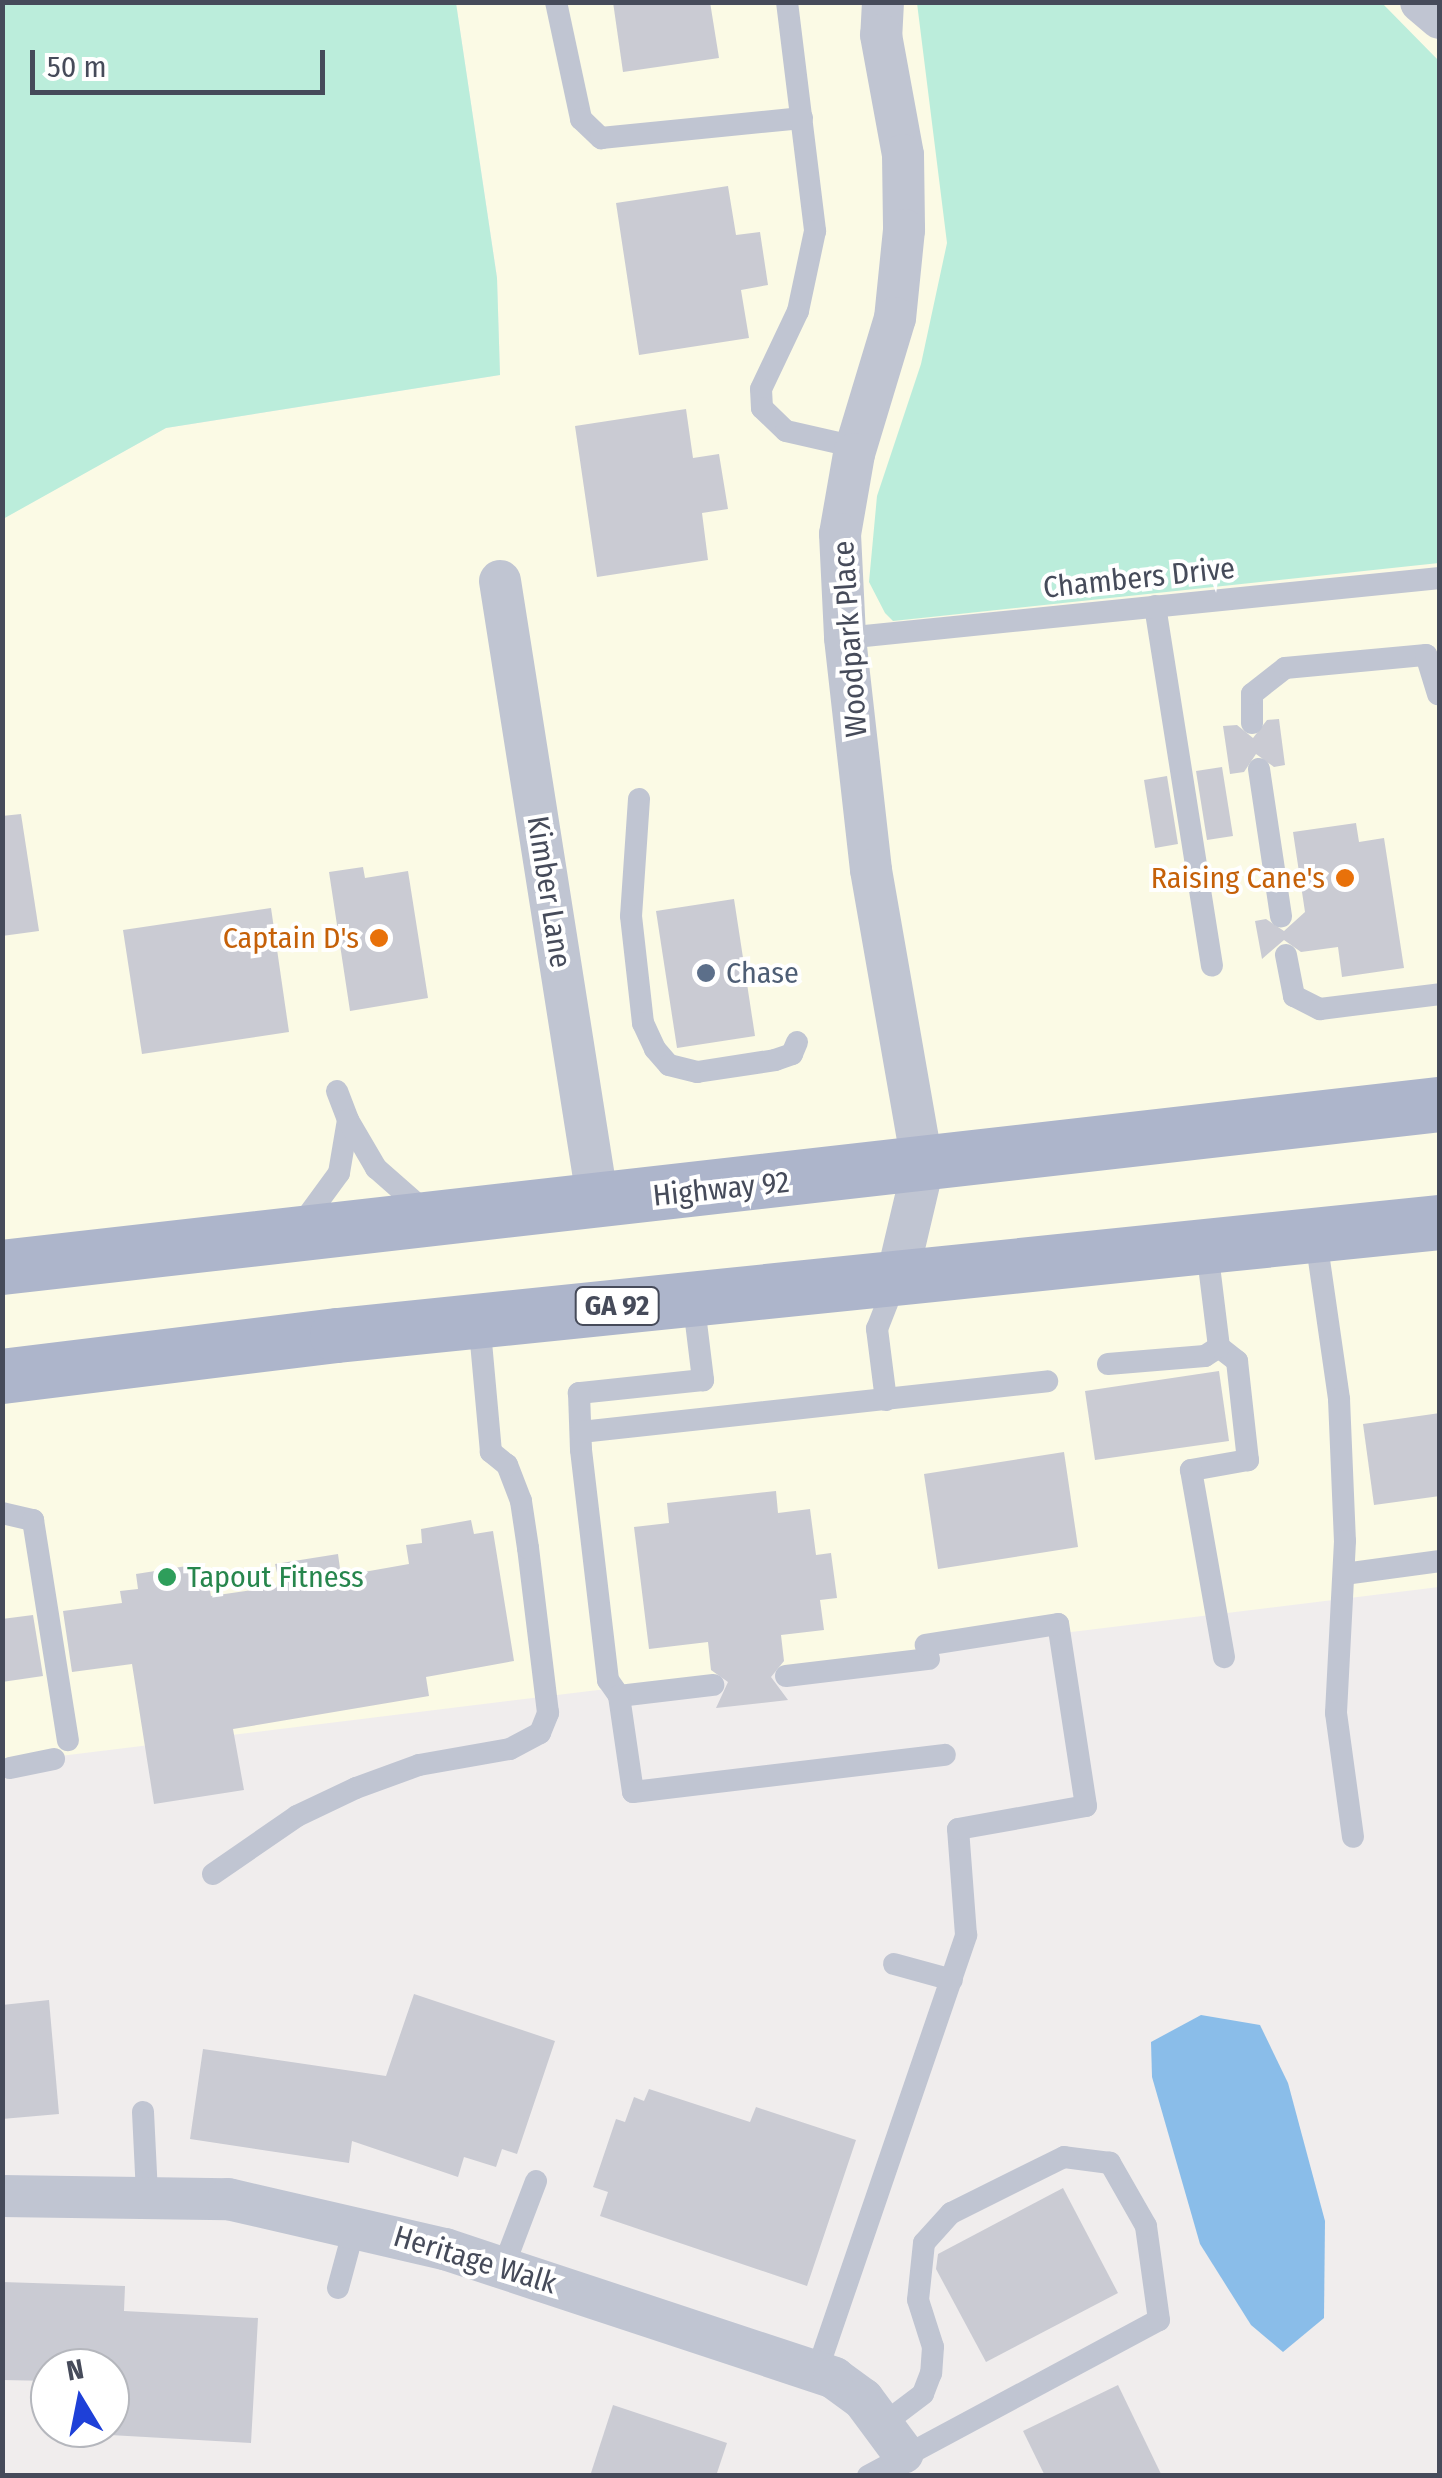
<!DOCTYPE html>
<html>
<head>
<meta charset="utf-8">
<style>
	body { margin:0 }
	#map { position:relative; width:1442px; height:2478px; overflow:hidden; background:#f0eded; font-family:"Fira Sans Condensed",sans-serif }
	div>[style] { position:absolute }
	.commercial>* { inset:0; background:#fbfae5 }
	.green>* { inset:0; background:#bbeddb }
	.water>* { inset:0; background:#8abde9 }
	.building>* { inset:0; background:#cacbd3 }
	.service>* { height:22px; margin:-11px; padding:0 11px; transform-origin:11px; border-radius:11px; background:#c0c5d2 }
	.minor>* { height:42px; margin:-21px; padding:0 21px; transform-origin:21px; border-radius:21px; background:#c0c5d2 }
	.primary>* { height:55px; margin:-27.5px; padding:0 27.5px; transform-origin:27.5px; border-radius:27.5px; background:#adb5cb }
	.dots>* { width:28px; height:28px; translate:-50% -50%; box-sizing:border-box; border:5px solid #fff; border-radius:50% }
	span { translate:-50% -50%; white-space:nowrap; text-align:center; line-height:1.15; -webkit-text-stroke:8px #fff; paint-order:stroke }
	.shield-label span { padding:2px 8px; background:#fff; border:2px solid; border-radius:8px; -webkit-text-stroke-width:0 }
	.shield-label { font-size:28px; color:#464b5a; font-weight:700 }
	.street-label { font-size:30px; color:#464b5a }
	.food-label { font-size:30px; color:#c56008 }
	.right { translate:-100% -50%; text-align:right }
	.service-label { font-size:30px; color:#4e5e75 }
	.left { translate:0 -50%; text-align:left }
	.leisure-label { font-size:30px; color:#27864d }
	.frame { position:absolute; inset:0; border:5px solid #464b5a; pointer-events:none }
	.north { position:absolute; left:30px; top:2348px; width:100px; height:100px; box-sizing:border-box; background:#fff; border:2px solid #b5b7bd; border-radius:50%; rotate:350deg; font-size:28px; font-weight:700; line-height:40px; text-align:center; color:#464b5a }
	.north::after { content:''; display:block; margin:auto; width:35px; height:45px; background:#1e40d8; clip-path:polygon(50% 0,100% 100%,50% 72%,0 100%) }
	.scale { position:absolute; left:30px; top:50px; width:295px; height:45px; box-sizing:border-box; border:5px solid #464b5a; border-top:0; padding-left:12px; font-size:30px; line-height:35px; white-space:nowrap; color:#464b5a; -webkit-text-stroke:8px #fff; paint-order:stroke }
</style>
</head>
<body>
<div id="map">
	<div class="commercial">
		<i style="clip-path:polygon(456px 3px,1439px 3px,1439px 1587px,3px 1763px,2px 519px,166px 428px,500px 375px,497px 277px)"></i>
	</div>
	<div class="green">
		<i style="clip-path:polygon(3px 2px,456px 3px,497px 278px,500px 375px,166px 428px,3px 519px)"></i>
		<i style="clip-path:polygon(917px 3px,1382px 3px,1439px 61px,1439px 563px,893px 621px,885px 613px,869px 582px,877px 496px,921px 364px,947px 243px)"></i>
	</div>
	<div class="water">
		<i style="clip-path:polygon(1201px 2015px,1260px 2025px,1288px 2083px,1325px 2221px,1324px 2318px,1283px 2352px,1251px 2325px,1200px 2244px,1152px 2077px,1151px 2042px)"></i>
	</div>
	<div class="building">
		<i style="clip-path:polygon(613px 2px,710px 2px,719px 58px,623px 72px)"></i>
		<i style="clip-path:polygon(728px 186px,736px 235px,760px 232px,768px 285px,741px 290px,749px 338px,639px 355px,616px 203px)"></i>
		<i style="clip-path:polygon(686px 409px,693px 458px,719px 454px,728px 509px,702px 513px,708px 560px,597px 577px,575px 426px)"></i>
		<i style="clip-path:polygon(1279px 719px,1285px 765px,1274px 767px,1256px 754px,1244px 772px,1230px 774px,1223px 726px,1237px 725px,1253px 738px,1267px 720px)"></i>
		<i style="clip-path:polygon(1222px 767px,1233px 836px,1207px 840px,1196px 771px)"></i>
		<i style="clip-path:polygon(1167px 776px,1178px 844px,1155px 848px,1144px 780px)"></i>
		<i style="clip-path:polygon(21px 814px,39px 931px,2px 936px,2px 816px)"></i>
		<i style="clip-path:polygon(1356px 823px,1359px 842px,1384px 838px,1404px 968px,1342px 977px,1338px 947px,1301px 952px,1284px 940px,1262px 959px,1255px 921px,1266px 919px,1284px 931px,1305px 912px,1293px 832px)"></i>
		<i style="clip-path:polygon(363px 867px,365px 878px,408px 871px,428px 998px,350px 1011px,329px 872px)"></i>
		<i style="clip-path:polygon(734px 899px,755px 1036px,677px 1048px,656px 911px)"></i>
		<i style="clip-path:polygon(271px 908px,289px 1032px,142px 1054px,123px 930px)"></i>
		<i style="clip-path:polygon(1219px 1371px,1229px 1441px,1095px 1460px,1085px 1391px)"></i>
		<i style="clip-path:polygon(1440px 1413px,1440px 1496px,1374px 1505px,1363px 1424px)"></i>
		<i style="clip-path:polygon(1064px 1452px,1078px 1547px,938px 1569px,924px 1474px)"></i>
		<i style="clip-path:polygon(776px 1491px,778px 1513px,810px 1509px,816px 1555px,831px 1553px,837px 1598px,820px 1600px,824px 1630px,781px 1635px,784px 1661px,771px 1677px,788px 1700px,716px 1708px,728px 1682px,711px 1670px,708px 1642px,649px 1649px,634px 1527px,669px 1523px,667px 1503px)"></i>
		<i style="clip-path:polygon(471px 1520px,474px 1534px,493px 1531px,514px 1661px,426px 1677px,429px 1696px,233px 1729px,244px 1790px,154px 1804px,132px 1664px,72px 1672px,63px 1611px,122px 1603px,120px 1591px,138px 1589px,136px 1574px,187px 1566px,190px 1582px,208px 1578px,211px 1596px,280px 1586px,275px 1564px,338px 1554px,341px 1576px,409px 1564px,406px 1545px,422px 1543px,421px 1529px)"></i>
		<i style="clip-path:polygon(33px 1615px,43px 1676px,2px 1682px,2px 1619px)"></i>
		<i style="clip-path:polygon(414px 1994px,555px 2041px,517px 2154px,502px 2149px,496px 2167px,464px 2157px,458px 2177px,352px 2141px,349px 2163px,190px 2139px,203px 2049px,386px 2076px)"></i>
		<i style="clip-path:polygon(49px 2000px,59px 2114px,2px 2119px,2px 2005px)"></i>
		<i style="clip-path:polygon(649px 2089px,750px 2122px,756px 2107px,856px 2140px,807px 2286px,600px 2216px,608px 2192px,593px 2187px,616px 2119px,625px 2122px,634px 2097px,644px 2101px)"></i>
		<i style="clip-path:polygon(1063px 2188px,1118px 2293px,986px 2362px,936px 2269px,938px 2254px)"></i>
		<i style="clip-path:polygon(2px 2282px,125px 2286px,124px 2311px,258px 2318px,251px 2443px,110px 2435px,110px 2368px,50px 2368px,50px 2381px,2px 2380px)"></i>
		<i style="clip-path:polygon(1118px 2385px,1162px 2476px,1045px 2476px,1023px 2431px)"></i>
		<i style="clip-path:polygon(613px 2405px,727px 2443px,716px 2476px,590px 2476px)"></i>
	</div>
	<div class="service">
		<i style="left:556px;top:2px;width:120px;rotate:77.9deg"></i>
		<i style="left:581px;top:119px;width:28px;rotate:44deg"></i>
		<i style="left:601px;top:138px;width:202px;rotate:-5.7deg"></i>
		<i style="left:787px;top:2px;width:231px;rotate:83deg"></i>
		<i style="left:815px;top:231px;width:82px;rotate:102deg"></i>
		<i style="left:798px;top:311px;width:86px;rotate:115.4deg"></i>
		<i style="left:761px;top:389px;width:19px;rotate:87deg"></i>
		<i style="left:762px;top:408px;width:33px;rotate:44deg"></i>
		<i style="left:786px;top:431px;width:72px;rotate:12.9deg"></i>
		<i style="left:1155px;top:606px;width:364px;rotate:81deg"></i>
		<i style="left:845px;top:638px;width:598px;rotate:-5.76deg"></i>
		<i style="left:1252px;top:723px;width:29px;rotate:-90deg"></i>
		<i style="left:1252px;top:694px;width:42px;rotate:-38.2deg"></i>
		<i style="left:1285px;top:668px;width:142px;rotate:-5.3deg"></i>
		<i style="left:1426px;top:655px;width:41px;rotate:72.9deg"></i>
		<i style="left:1259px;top:769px;width:149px;rotate:81.5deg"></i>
		<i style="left:639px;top:799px;width:117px;rotate:93.9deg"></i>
		<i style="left:631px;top:916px;width:108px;rotate:83.6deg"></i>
		<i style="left:643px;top:1023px;width:29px;rotate:65deg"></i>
		<i style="left:655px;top:1049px;width:21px;rotate:49deg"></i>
		<i style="left:669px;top:1065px;width:29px;rotate:14deg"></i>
		<i style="left:697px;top:1072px;width:79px;rotate:-8.7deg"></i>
		<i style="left:775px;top:1060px;width:18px;rotate:-19deg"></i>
		<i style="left:792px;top:1054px;width:13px;rotate:-67deg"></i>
		<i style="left:1286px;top:955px;width:42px;rotate:79deg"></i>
		<i style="left:1294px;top:996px;width:29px;rotate:27deg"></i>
		<i style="left:1320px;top:1009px;width:121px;rotate:-7.1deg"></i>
		<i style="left:337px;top:1091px;width:31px;rotate:69deg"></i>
		<i style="left:301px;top:1225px;width:64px;rotate:-53.8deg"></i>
		<i style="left:339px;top:1173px;width:54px;rotate:-80.4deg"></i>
		<i style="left:348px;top:1120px;width:56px;rotate:59.7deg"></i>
		<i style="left:376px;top:1168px;width:67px;rotate:41.3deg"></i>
		<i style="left:1316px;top:1239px;width:162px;rotate:81.8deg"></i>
		<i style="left:1339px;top:1399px;width:142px;rotate:87.6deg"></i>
		<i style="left:1345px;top:1541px;width:172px;rotate:93deg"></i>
		<i style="left:1336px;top:1713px;width:125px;rotate:82.2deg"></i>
		<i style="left:693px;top:1298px;width:83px;rotate:83deg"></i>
		<i style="left:703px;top:1380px;width:125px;rotate:174deg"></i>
		<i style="left:579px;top:1393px;width:57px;rotate:88deg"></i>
		<i style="left:581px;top:1450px;width:232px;rotate:83.3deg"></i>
		<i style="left:608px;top:1680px;width:19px;rotate:55deg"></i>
		<i style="left:619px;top:1696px;width:95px;rotate:-6.7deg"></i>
		<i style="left:1219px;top:1347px;width:23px;rotate:38deg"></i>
		<i style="left:1237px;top:1361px;width:100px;rotate:83.7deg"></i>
		<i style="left:1248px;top:1460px;width:58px;rotate:170deg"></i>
		<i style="left:1191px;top:1470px;width:190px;rotate:80deg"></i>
		<i style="left:1108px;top:1364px;width:97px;rotate:-4.7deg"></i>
		<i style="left:1205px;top:1356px;width:17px;rotate:-33deg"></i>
		<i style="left:1219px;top:1347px;width:99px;rotate:-97deg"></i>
		<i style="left:886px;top:1400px;width:72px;rotate:-97.2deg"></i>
		<i style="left:877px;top:1329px;width:55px;rotate:-68.6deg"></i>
		<i style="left:581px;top:1432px;width:469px;rotate:-6.2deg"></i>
		<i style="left:2px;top:1513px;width:32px;rotate:13deg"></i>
		<i style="left:33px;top:1520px;width:223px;rotate:81deg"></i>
		<i style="left:1344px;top:1574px;width:97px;rotate:-7.7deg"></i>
		<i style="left:786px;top:1676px;width:144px;rotate:-6.8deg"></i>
		<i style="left:619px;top:1696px;width:97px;rotate:81.7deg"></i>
		<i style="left:633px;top:1792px;width:314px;rotate:-6.8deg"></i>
		<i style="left:10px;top:1768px;width:45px;rotate:-11.6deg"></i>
		<i style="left:213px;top:1874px;width:102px;rotate:-34.6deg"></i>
		<i style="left:297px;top:1816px;width:65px;rotate:-25.4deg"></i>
		<i style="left:356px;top:1788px;width:67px;rotate:-20.1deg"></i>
		<i style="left:419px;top:1765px;width:92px;rotate:-10deg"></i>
		<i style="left:510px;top:1749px;width:34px;rotate:-28deg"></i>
		<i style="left:540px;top:1733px;width:22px;rotate:-68deg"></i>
		<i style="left:548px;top:1713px;width:166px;rotate:-96.9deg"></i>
		<i style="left:528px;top:1548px;width:48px;rotate:-98.5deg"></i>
		<i style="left:521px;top:1501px;width:39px;rotate:-111deg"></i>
		<i style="left:507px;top:1465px;width:21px;rotate:-141deg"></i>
		<i style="left:491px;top:1452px;width:132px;rotate:-95.2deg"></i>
		<i style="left:894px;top:1964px;width:60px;rotate:15.4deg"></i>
		<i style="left:143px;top:2112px;width:82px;rotate:87.2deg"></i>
		<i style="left:503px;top:2268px;width:93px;rotate:-69.2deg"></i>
		<i style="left:338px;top:2288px;width:65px;rotate:-74.9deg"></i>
		<i style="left:817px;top:2371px;width:461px;rotate:-71.1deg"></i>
		<i style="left:966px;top:1935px;width:106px;rotate:-94.3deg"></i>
		<i style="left:958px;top:1829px;width:130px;rotate:-10.2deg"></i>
		<i style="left:1086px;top:1806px;width:184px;rotate:-98.7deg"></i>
		<i style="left:1058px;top:1624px;width:134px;rotate:171deg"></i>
		<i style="left:868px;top:2476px;width:330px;rotate:-28.2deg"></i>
		<i style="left:1159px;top:2320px;width:95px;rotate:-97.9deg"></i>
		<i style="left:1146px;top:2226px;width:73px;rotate:-119.7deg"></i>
		<i style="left:1110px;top:2163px;width:46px;rotate:-172.6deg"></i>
		<i style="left:1064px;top:2157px;width:126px;rotate:153.6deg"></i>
		<i style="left:951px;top:2213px;width:40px;rotate:132deg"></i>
		<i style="left:924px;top:2243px;width:57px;rotate:96deg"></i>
		<i style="left:918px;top:2300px;width:49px;rotate:72.3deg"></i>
		<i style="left:933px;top:2347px;width:26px;rotate:94deg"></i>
		<i style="left:931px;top:2373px;width:22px;rotate:111deg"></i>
		<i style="left:923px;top:2394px;width:51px;rotate:142.9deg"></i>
	</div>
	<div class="minor">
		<i style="left:883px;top:2px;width:33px;rotate:93deg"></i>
		<i style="left:881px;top:35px;width:122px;rotate:79.6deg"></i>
		<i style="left:903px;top:155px;width:75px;rotate:89.2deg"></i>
		<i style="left:904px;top:230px;width:88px;rotate:95.8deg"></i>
		<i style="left:895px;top:318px;width:142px;rotate:106.8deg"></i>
		<i style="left:854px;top:454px;width:81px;rotate:99.9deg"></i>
		<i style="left:840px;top:534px;width:104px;rotate:87.2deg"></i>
		<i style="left:845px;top:638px;width:233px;rotate:83.6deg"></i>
		<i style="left:871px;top:870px;width:302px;rotate:80.1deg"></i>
		<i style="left:923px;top:1167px;width:113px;rotate:103.3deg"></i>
		<i style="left:1421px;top:2px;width:25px;rotate:40deg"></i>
		<i style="left:500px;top:581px;width:630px;rotate:81.05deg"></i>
		<i style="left:2px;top:2196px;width:226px;rotate:0.8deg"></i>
		<i style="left:228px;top:2199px;width:223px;rotate:13deg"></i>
		<i style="left:445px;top:2249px;width:410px;rotate:18.3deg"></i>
		<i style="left:834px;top:2378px;width:36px;rotate:36deg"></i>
		<i style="left:863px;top:2399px;width:67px;rotate:53.5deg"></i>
	</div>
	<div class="primary">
		<i style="left:2px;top:1267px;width:1447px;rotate:-6.47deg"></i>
		<i style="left:2px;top:1376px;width:337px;rotate:-7deg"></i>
		<i style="left:337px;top:1335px;width:1109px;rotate:-5.85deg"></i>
	</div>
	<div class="dots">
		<i style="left:1345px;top:878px;background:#e8710a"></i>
		<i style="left:379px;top:938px;background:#e8710a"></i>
		<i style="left:706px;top:973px;background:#5c6f8a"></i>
		<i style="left:167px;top:1577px;background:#2e9e5b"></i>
	</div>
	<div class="shield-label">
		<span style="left:617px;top:1306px">GA 92</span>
	</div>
	<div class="street-label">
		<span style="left:1139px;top:578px;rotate:-6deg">Chambers Drive</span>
		<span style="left:850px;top:639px;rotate:-94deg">Woodpark Place</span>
		<span style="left:549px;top:892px;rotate:81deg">Kimber Lane</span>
		<span style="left:721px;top:1189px;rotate:-6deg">Highway 92</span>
		<span style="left:475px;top:2260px;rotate:17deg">Heritage Walk</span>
	</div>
	<div class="food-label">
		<span class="right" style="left:1325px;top:878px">Raising Cane's</span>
		<span class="right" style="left:359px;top:938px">Captain D's</span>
	</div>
	<div class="service-label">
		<span class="left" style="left:726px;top:973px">Chase</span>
	</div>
	<div class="leisure-label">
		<span class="left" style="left:187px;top:1577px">Tapout Fitness</span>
	</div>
	<div class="frame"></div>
	<div class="north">N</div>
	<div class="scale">50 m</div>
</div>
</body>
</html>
